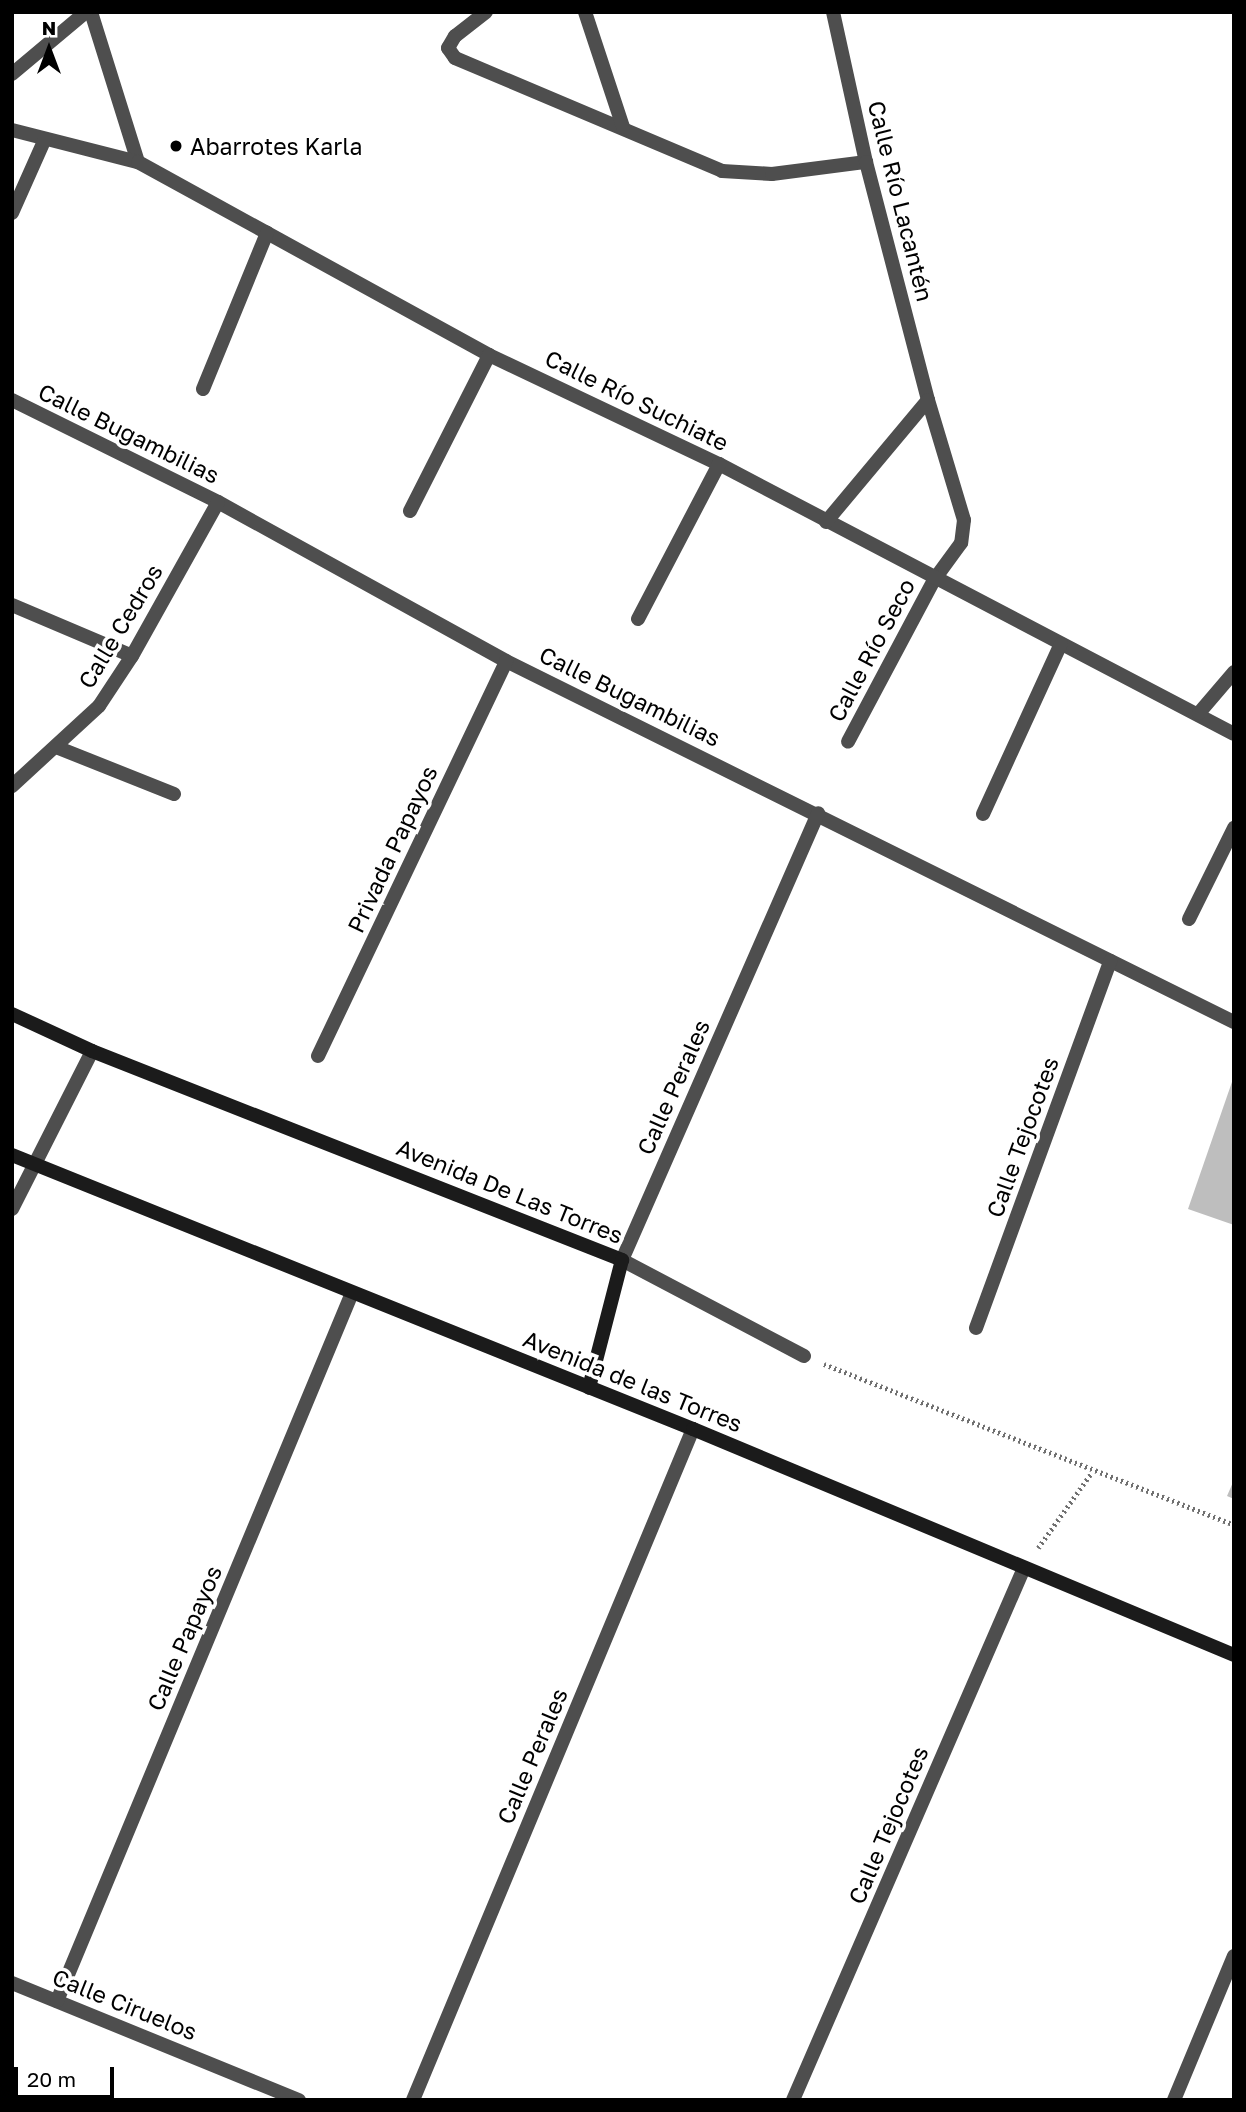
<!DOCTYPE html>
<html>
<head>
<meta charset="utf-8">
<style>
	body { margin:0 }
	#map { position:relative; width:1246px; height:2112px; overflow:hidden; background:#fff; font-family:"Golos Text",sans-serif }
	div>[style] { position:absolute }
	.building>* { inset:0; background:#bebebe }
	.path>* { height:4.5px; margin-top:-2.25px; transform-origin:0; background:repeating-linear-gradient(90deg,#707070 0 2px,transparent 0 5.5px) }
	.street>* { height:14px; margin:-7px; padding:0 7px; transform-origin:7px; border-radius:7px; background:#4e4e4e }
	.secondary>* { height:14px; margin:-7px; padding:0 7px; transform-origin:7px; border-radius:7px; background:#1b1b1b }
	.dots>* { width:19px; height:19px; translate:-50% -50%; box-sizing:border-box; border:4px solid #fff; border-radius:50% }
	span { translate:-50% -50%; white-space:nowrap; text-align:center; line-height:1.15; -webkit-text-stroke:7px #fff; paint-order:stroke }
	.poi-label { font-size:23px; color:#000 }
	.left { translate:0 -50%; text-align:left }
	.street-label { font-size:23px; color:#000 }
	.frame { position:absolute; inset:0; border:14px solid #000; pointer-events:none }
	.north { position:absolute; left:14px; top:14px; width:70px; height:70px; -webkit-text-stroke:5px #fff; paint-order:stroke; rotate:0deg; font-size:19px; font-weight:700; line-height:28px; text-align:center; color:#000 }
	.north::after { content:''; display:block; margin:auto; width:24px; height:32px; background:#000; clip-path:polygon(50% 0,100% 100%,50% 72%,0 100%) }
	.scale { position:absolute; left:14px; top:2067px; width:100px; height:32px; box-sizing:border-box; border:4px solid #000; border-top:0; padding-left:9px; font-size:21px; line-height:24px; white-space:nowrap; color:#000; -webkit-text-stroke:5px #fff; paint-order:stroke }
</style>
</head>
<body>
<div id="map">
	<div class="building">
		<i style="clip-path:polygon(1233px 1079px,1234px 1080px,1234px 1225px,1188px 1209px)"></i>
		<i style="clip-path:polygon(1234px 1480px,1234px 1499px,1227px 1496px)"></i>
	</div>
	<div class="path">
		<i style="left:824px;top:1364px;width:440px;rotate:21.4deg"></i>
		<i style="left:1038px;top:1548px;width:93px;rotate:-54.6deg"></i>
	</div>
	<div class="street">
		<i style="left:91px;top:12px;width:157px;rotate:72.6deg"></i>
		<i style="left:486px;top:12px;width:39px;rotate:142deg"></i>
		<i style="left:455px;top:36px;width:14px;rotate:120deg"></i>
		<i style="left:448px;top:48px;width:12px;rotate:55deg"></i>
		<i style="left:455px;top:58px;width:290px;rotate:22.9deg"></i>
		<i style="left:722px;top:171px;width:50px;rotate:3.4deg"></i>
		<i style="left:772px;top:174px;width:95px;rotate:-7.3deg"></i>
		<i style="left:585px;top:12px;width:121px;rotate:71.7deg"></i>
		<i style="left:833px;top:12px;width:154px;rotate:77.6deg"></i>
		<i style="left:866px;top:162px;width:246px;rotate:75.4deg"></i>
		<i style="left:928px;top:400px;width:125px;rotate:73.3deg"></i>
		<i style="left:964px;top:520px;width:23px;rotate:97deg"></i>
		<i style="left:961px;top:543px;width:46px;rotate:126.1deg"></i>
		<i style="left:934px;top:580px;width:183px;rotate:118deg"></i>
		<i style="left:12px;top:74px;width:97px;rotate:-40deg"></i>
		<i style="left:12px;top:130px;width:130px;rotate:14.3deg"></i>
		<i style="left:138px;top:162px;width:401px;rotate:28.8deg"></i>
		<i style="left:489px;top:355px;width:255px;rotate:25.4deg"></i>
		<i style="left:719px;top:464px;width:581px;rotate:27.67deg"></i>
		<i style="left:12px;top:213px;width:81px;rotate:-66deg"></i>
		<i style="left:203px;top:389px;width:169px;rotate:-67.7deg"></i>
		<i style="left:12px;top:400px;width:230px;rotate:26.3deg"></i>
		<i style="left:218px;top:502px;width:329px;rotate:28.9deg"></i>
		<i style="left:506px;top:661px;width:813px;rotate:26.38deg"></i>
		<i style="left:410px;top:511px;width:175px;rotate:-63.1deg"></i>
		<i style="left:826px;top:522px;width:159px;rotate:-50.1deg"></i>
		<i style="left:12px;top:605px;width:130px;rotate:23deg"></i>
		<i style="left:638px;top:619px;width:175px;rotate:-62.4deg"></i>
		<i style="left:1199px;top:713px;width:54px;rotate:-49.5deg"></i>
		<i style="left:56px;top:747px;width:127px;rotate:21.7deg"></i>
		<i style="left:12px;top:786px;width:118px;rotate:-42.6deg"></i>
		<i style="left:99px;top:706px;width:60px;rotate:-56.6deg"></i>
		<i style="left:132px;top:656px;width:176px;rotate:-60.8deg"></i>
		<i style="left:983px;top:814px;width:187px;rotate:-65.4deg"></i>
		<i style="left:1189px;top:919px;width:102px;rotate:-63.7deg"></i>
		<i style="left:318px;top:1056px;width:437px;rotate:-64.5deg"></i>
		<i style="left:12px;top:1209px;width:177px;rotate:-63.1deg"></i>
		<i style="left:976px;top:1328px;width:391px;rotate:-69.9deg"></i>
		<i style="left:804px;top:1356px;width:206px;rotate:-152.2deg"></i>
		<i style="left:622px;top:1260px;width:488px;rotate:-66.3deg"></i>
		<i style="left:12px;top:1983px;width:310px;rotate:22.2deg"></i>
		<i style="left:57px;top:2001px;width:767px;rotate:-67.38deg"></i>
		<i style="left:413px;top:2100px;width:727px;rotate:-67.35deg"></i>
		<i style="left:793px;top:2100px;width:580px;rotate:-66.53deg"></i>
		<i style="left:1174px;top:2100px;width:156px;rotate:-67.4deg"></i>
	</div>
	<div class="secondary">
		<i style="left:12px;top:1014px;width:88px;rotate:24.8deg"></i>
		<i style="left:92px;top:1051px;width:570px;rotate:21.52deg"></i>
		<i style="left:622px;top:1260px;width:132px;rotate:104.5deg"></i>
		<i style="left:12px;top:1155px;width:734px;rotate:21.92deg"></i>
		<i style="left:693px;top:1429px;width:586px;rotate:22.67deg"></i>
	</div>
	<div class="dots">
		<i style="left:176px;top:146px;background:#000"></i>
	</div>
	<div class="poi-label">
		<span class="left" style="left:190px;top:146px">Abarrotes Karla</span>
	</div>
	<div class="street-label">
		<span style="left:901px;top:201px;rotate:76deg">Calle Río Lacantén</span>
		<span style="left:637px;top:400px;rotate:26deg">Calle Río Suchiate</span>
		<span style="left:129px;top:433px;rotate:26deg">Calle Bugambilias</span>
		<span style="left:120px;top:626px;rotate:-59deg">Calle Cedros</span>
		<span style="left:871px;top:650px;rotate:-62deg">Calle Río Seco</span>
		<span style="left:630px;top:696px;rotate:26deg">Calle Bugambilias</span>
		<span style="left:392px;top:849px;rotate:-65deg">Privada Papayos</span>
		<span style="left:673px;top:1087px;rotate:-66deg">Calle Perales</span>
		<span style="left:1022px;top:1137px;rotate:-70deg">Calle Tejocotes</span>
		<span style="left:510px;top:1191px;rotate:22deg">Avenida De Las Torres</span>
		<span style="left:633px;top:1381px;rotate:22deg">Avenida de las Torres</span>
		<span style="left:184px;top:1638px;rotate:-67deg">Calle Papayos</span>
		<span style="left:532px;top:1756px;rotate:-67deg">Calle Perales</span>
		<span style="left:888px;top:1825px;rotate:-67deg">Calle Tejocotes</span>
		<span style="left:125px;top:2004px;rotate:22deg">Calle Ciruelos</span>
	</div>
	<div class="frame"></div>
	<div class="north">N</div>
	<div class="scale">20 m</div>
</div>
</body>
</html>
